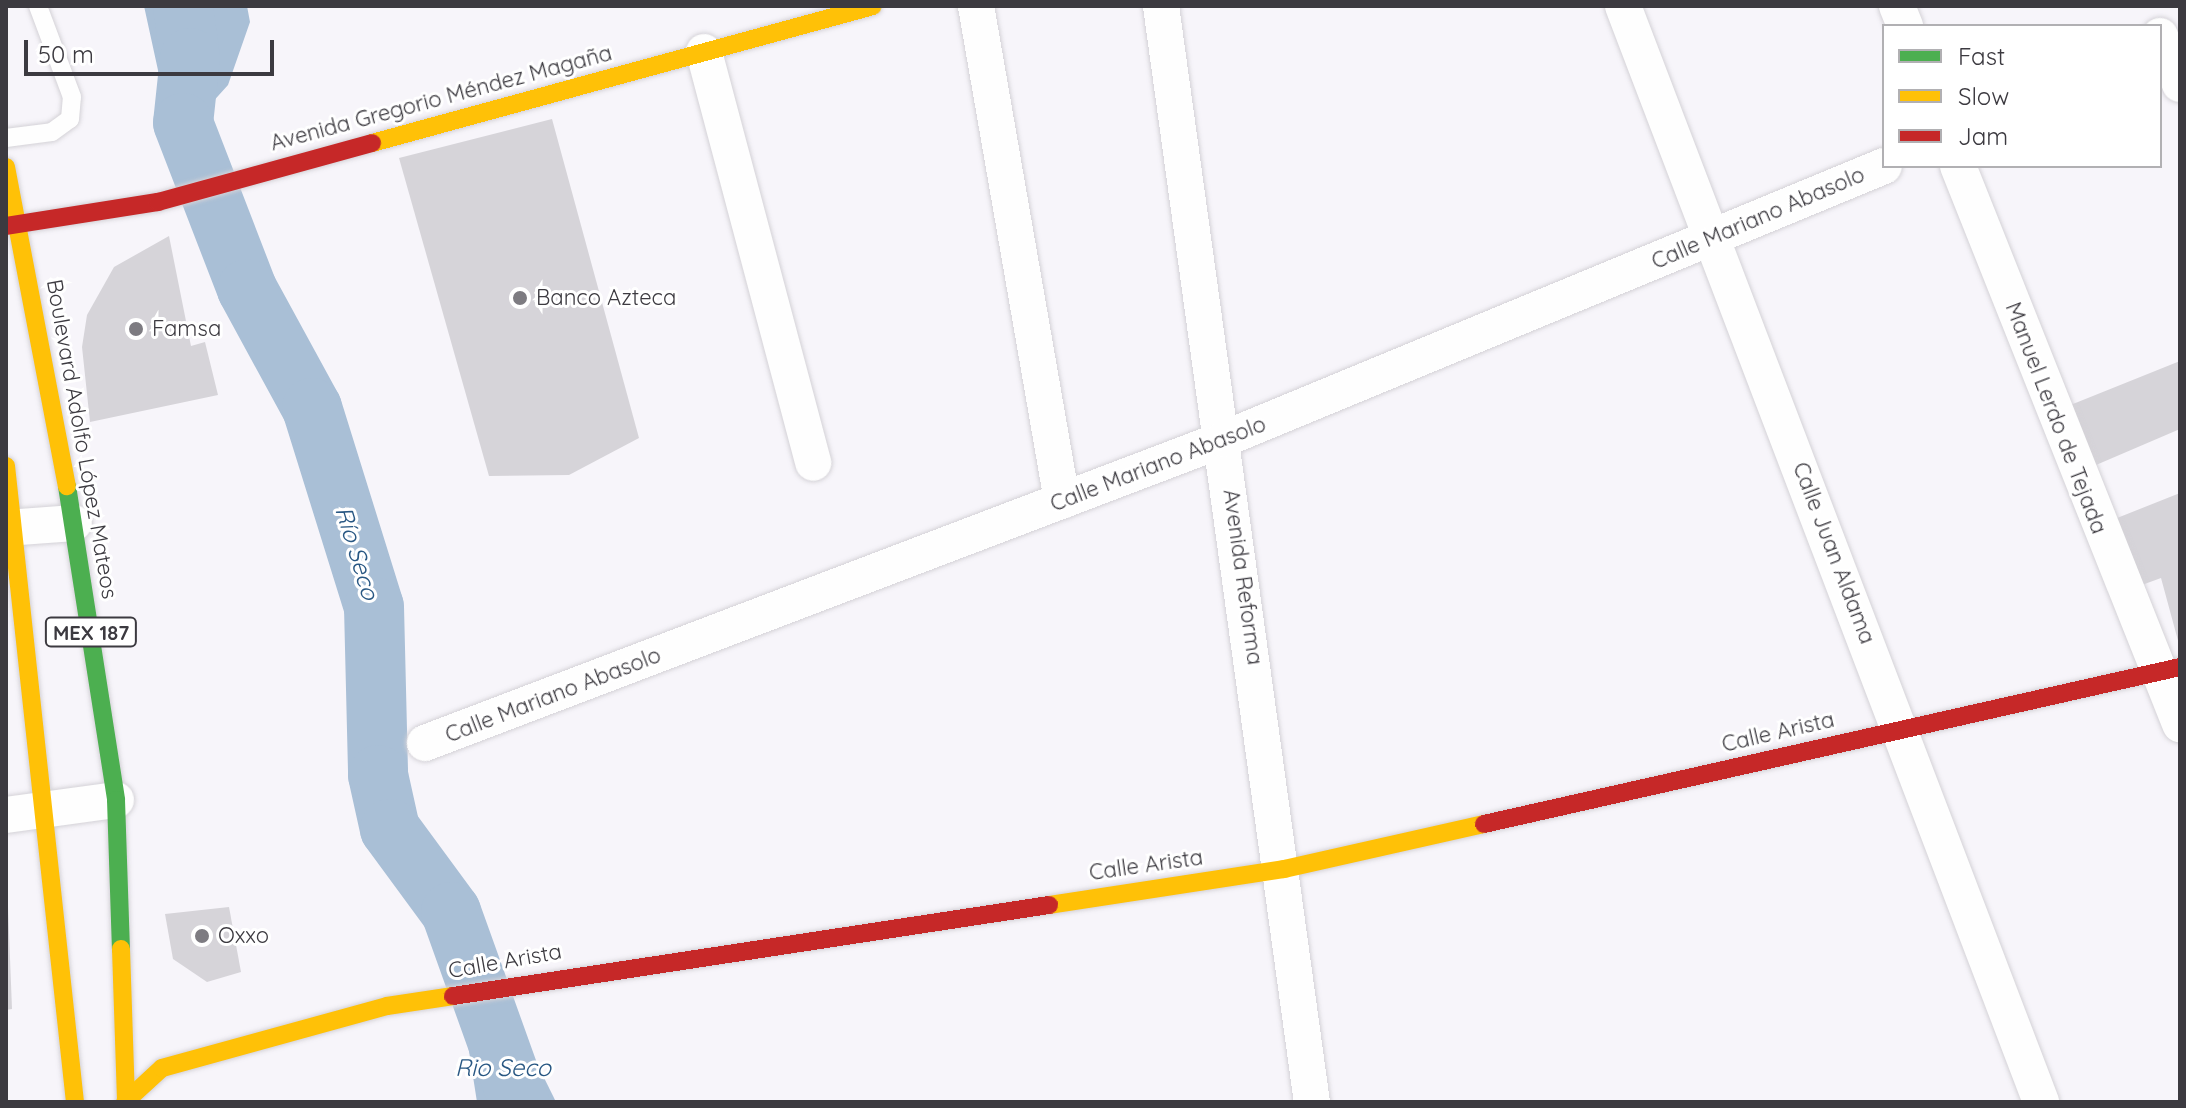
<!DOCTYPE html>
<html>
<head>
<meta charset="utf-8">
<style>
	body { margin:0 }
	#map { position:relative; width:2186px; height:1108px; overflow:hidden; background:#f7f5fa; font-family:Quicksand,sans-serif }
	div>[style] { position:absolute }
	.water>* { inset:0; background:#a9bfd6 }
	.river>* { height:60px; margin:-30px; padding:0 30px; transform-origin:30px; border-radius:30px; background:#a9bfd6 }
	.building>* { inset:0; background:#d6d4d9 }
	.roads { filter:drop-shadow(0 0 2px #d4d2d7) drop-shadow(0 0 2px #d4d2d7) }
	.lane>* { height:18px; margin:-9px; padding:0 9px; transform-origin:9px; border-radius:9px; background:#fefefe }
	.street>* { height:36px; margin:-18px; padding:0 18px; transform-origin:18px; border-radius:18px; background:#fefefe }
	.fast>* { height:18px; margin:-9px; padding:0 9px; transform-origin:9px; border-radius:9px; background:#4caf50 }
	.slow>* { height:18px; margin:-9px; padding:0 9px; transform-origin:9px; border-radius:9px; background:#ffc107 }
	.jam>* { height:18px; margin:-9px; padding:0 9px; transform-origin:9px; border-radius:9px; background:#c62828 }
	.dots>* { width:22px; height:22px; translate:-50% -50%; box-sizing:border-box; border:4px solid #fff; border-radius:50% }
	span { translate:-50% -50%; white-space:nowrap; text-align:center; line-height:1.15; -webkit-text-stroke:6px #fff; paint-order:stroke }
	.shield-label span { padding:2px 6px; background:#fff; border:2px solid; border-radius:6px; -webkit-text-stroke-width:0 }
	.shield-label { font-size:20px; color:#3c3a40; font-weight:700 }
	.street-label { font-size:22px; color:#3c3a40 }
	.poi-label { font-size:22px; color:#3c3a40 }
	.left { translate:0 -50%; text-align:left }
	.water-label { font-size:24px; color:#285783; font-style:italic }
	.frame { position:absolute; inset:0; border:8px solid #3c3a40; pointer-events:none }
	.legend { position:absolute; left:1882px; top:24px; width:280px; height:144px; box-sizing:border-box; background:#fff; border:2px solid #b1b0b3; margin:0; padding:10px 14px; list-style:none; font-size:24px; color:#3c3a40 }
	.legend li { display:flex; align-items:center; gap:16px; height:40px }
	.legend b { width:40px; border:2px solid #b1b0b3 }
	.scale { position:absolute; left:24px; top:40px; width:250px; height:36px; box-sizing:border-box; border:4px solid #3c3a40; border-top:0; padding-left:10px; font-size:24px; line-height:28px; white-space:nowrap; color:#3c3a40; -webkit-text-stroke:6px #fff; paint-order:stroke }
</style>
</head>
<body>
<div id="map">
	<div class="water">
		<i style="clip-path:polygon(144px 6px,247px 6px,250px 22px,228px 85px,200px 116px,173px 126px,156px 117px,161px 84px)"></i>
		<i style="clip-path:polygon(487px 1009px,503px 1010px,519px 1027px,556px 1102px,477px 1102px,466px 1032px,469px 1019px)"></i>
	</div>
	<div class="river">
		<i style="left:183px;top:6px;width:52px;rotate:82.3deg"></i>
		<i style="left:190px;top:58px;width:65px;rotate:96.1deg"></i>
		<i style="left:183px;top:123px;width:178px;rotate:68.9deg"></i>
		<i style="left:247px;top:289px;width:136px;rotate:61.4deg"></i>
		<i style="left:312px;top:408px;width:208px;rotate:72.7deg"></i>
		<i style="left:374px;top:607px;width:168px;rotate:88.6deg"></i>
		<i style="left:378px;top:775px;width:55px;rotate:77.5deg"></i>
		<i style="left:390px;top:829px;width:103px;rotate:53.7deg"></i>
		<i style="left:451px;top:912px;width:202px;rotate:70.3deg"></i>
	</div>
	<div class="building">
		<i style="clip-path:polygon(552px 119px,639px 438px,569px 475px,489px 476px,399px 158px)"></i>
		<i style="clip-path:polygon(169px 236px,191px 346px,205px 342px,218px 395px,90px 422px,82px 347px,87px 315px,114px 267px)"></i>
		<i style="clip-path:polygon(2180px 361px,2180px 429px,2082px 471px,2058px 410px)"></i>
		<i style="clip-path:polygon(2180px 493px,2180px 648px,2161px 578px,2131px 589px,2102px 524px)"></i>
		<i style="clip-path:polygon(6px 856px,12px 1009px,6px 1010px)"></i>
		<i style="clip-path:polygon(229px 907px,241px 972px,207px 982px,173px 959px,165px 914px)"></i>
	</div>
	<div class="roads">
		<div class="lane">
			<i style="left:6px;top:138px;width:46px;rotate:-7.4deg"></i>
			<i style="left:52px;top:132px;width:22px;rotate:-36deg"></i>
			<i style="left:70px;top:119px;width:22px;rotate:-85deg"></i>
			<i style="left:72px;top:97px;width:97px;rotate:-110.5deg"></i>
		</div>
		<div class="street">
			<i style="left:976px;top:6px;width:502px;rotate:80.14deg"></i>
			<i style="left:1161px;top:6px;width:1106px;rotate:82.16deg"></i>
			<i style="left:1623px;top:6px;width:1173px;rotate:69.12deg"></i>
			<i style="left:1897px;top:6px;width:22px;rotate:68deg"></i>
			<i style="left:2160px;top:36px;width:52px;rotate:67.4deg"></i>
			<i style="left:704px;top:52px;width:425px;rotate:75.1deg"></i>
			<i style="left:1958px;top:166px;width:601px;rotate:68.3deg"></i>
			<i style="left:6px;top:528px;width:68px;rotate:-4.2deg"></i>
			<i style="left:425px;top:743px;width:855px;rotate:-20.83deg"></i>
			<i style="left:1224px;top:439px;width:714px;rotate:-22.47deg"></i>
			<i style="left:6px;top:815px;width:111px;rotate:-7.8deg"></i>
		</div>
		<div class="fast">
			<i style="left:67px;top:486px;width:318px;rotate:81.1deg"></i>
			<i style="left:116px;top:800px;width:149px;rotate:88.1deg"></i>
		</div>
		<div class="slow">
			<i style="left:372px;top:143px;width:519px;rotate:-15.29deg"></i>
			<i style="left:6px;top:167px;width:325px;rotate:79.2deg"></i>
			<i style="left:6px;top:466px;width:640px;rotate:83.81deg"></i>
			<i style="left:1049px;top:905px;width:238px;rotate:-8.7deg"></i>
			<i style="left:1284px;top:869px;width:205px;rotate:-12.7deg"></i>
			<i style="left:121px;top:949px;width:153px;rotate:88.1deg"></i>
			<i style="left:125px;top:1102px;width:50px;rotate:-42.6deg"></i>
			<i style="left:162px;top:1068px;width:233px;rotate:-15.4deg"></i>
			<i style="left:387px;top:1006px;width:67px;rotate:-8.6deg"></i>
		</div>
		<div class="jam">
			<i style="left:6px;top:226px;width:154px;rotate:-9deg"></i>
			<i style="left:158px;top:202px;width:222px;rotate:-15.4deg"></i>
			<i style="left:1484px;top:824px;width:713px;rotate:-12.71deg"></i>
			<i style="left:453px;top:996px;width:603px;rotate:-8.68deg"></i>
		</div>
	</div>
	<div class="dots">
		<i style="left:520px;top:298px;background:#7d7b81"></i>
		<i style="left:136px;top:329px;background:#7d7b81"></i>
		<i style="left:202px;top:936px;background:#7d7b81"></i>
	</div>
	<div class="shield-label">
		<span style="left:91px;top:632px">MEX 187</span>
	</div>
	<div class="street-label">
		<span style="left:441px;top:98px;rotate:-15deg">Avenida Gregorio Méndez Magaña</span>
		<span style="left:1758px;top:218px;rotate:-23deg">Calle Mariano Abasolo</span>
		<span style="left:2056px;top:418px;rotate:69deg">Manuel Lerdo de Tejada</span>
		<span style="left:82px;top:439px;rotate:80deg">Boulevard Adolfo López Mateos</span>
		<span style="left:1158px;top:464px;rotate:-21deg">Calle Mariano Abasolo</span>
		<span style="left:1834px;top:553px;rotate:69deg">Calle Juan Aldama</span>
		<span style="left:1243px;top:577px;rotate:82deg">Avenida Reforma</span>
		<span style="left:553px;top:695px;rotate:-21deg">Calle Mariano Abasolo</span>
		<span style="left:1778px;top:732px;rotate:-13deg">Calle Arista</span>
		<span style="left:1146px;top:865px;rotate:-8deg">Calle Arista</span>
		<span style="left:505px;top:961px;rotate:-10deg">Calle Arista</span>
	</div>
	<div class="poi-label">
		<span class="left" style="left:536px;top:298px">Banco Azteca</span>
		<span class="left" style="left:152px;top:329px">Famsa</span>
		<span class="left" style="left:218px;top:936px">Oxxo</span>
	</div>
	<div class="water-label">
		<span style="left:357px;top:553px;rotate:73deg">Río Seco</span>
		<span style="left:503px;top:1068px">Rio Seco</span>
	</div>
	<div class="frame"></div>
	<ul class="legend">
	<li><b style="height:10px;background:#4caf50"></b>Fast</li>
	<li><b style="height:10px;background:#ffc107"></b>Slow</li>
	<li><b style="height:10px;background:#c62828"></b>Jam</li>
	</ul>
	<div class="scale">50 m</div>
</div>
</body>
</html>
